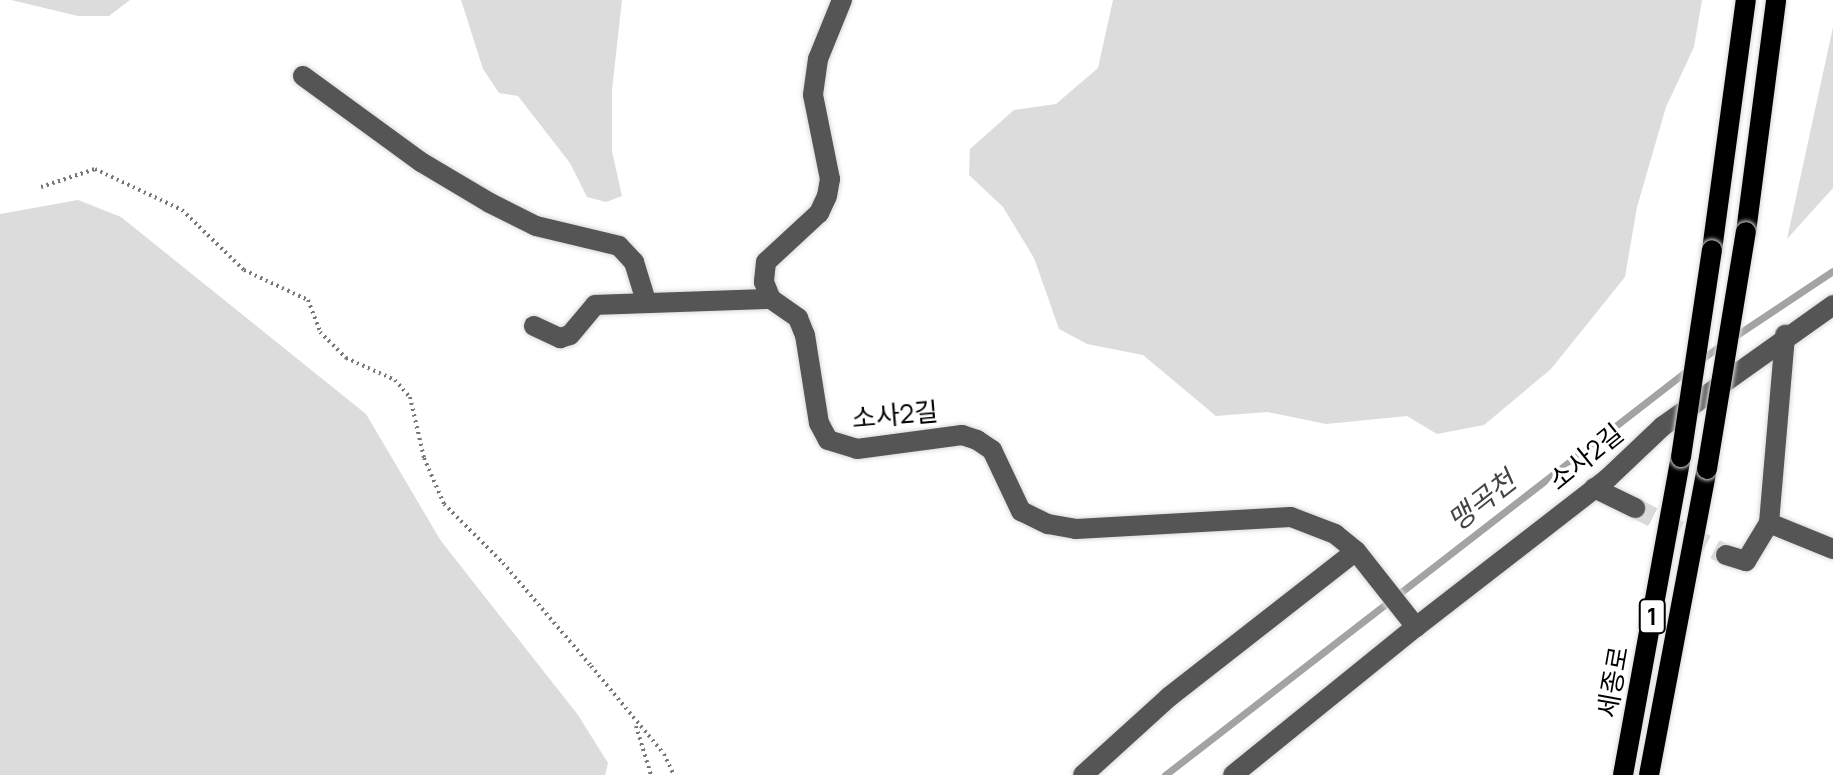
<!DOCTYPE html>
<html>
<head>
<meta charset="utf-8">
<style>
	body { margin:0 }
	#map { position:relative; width:1833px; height:775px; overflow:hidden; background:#fff; font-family:Manrope,"Noto Sans KR",sans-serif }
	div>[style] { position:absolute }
	.green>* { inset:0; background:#dcdcdc }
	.stream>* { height:7px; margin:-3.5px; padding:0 3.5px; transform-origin:3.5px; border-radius:3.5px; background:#a3a3a3 }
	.minor-tunnel>* { height:20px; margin-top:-10px; transform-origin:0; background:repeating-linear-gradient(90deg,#d9d9d9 0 20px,transparent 0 30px) }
	.path>* { height:4px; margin-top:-2px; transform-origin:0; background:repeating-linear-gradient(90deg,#777 0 2px,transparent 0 6px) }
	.roads { filter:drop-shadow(0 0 2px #dbdbdb) drop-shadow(0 0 2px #dbdbdb) }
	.minor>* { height:20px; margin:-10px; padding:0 10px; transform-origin:10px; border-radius:10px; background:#555 }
	.major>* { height:20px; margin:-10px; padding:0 10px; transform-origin:10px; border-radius:10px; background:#000 }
	.bridges { filter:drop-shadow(0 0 2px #dbdbdb) drop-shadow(0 0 2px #dbdbdb) }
	.major-bridge>* { height:20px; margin:-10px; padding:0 10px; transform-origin:10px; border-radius:10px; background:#000 }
	span { translate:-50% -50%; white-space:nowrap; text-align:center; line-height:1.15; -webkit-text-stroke:7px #fff; paint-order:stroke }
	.shield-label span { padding:2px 6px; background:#fff; border:2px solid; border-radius:6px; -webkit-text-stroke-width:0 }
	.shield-label { font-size:24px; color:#000; font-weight:700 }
	.street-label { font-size:26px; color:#000 }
	.water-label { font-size:28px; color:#444; font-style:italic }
</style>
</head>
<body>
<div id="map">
	<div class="green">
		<i style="clip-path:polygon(11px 0,130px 0,109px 16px,78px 16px)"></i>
		<i style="clip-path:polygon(461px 0,622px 0,612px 90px,612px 151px,622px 196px,606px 202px,587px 197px,570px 163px,518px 96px,499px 93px,483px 69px)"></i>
		<i style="clip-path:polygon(1113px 0,1702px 0,1694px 47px,1666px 107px,1637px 207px,1625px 277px,1551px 369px,1484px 425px,1437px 434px,1407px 416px,1326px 424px,1267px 412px,1216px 416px,1143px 355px,1087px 344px,1059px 329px,1034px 258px,1003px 207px,969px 175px,970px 149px,1014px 110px,1056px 104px,1098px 68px)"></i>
		<i style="clip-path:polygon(1833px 27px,1833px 188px,1787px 239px)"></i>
		<i style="clip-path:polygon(78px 200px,121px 217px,366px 414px,441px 541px,578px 715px,608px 763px,605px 775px,0 775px,0 214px)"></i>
	</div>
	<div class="stream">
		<i style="left:1732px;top:338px;width:121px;rotate:-33.6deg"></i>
		<i style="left:1699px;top:361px;width:27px;rotate:-36deg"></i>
		<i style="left:1165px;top:775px;width:663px;rotate:-37.77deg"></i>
	</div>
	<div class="minor-tunnel">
		<i style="left:1635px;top:508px;width:102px;rotate:27.3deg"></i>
	</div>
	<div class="path">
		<i style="left:41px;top:187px;width:57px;rotate:-18.4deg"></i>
		<i style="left:95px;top:169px;width:96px;rotate:25.2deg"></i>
		<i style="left:182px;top:210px;width:86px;rotate:44.1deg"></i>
		<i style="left:244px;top:270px;width:71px;rotate:25.1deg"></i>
		<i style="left:308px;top:300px;width:34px;rotate:69deg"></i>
		<i style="left:320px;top:332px;width:37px;rotate:45deg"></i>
		<i style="left:346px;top:358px;width:54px;rotate:24.2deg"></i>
		<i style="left:395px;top:380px;width:23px;rotate:49deg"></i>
		<i style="left:410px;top:397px;width:63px;rotate:77.1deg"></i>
		<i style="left:424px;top:458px;width:50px;rotate:66.5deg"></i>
		<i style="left:444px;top:504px;width:83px;rotate:45deg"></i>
		<i style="left:503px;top:563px;width:135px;rotate:49.5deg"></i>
		<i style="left:591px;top:666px;width:114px;rotate:50.3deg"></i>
		<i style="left:664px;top:754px;width:23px;rotate:65deg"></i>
		<i style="left:636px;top:726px;width:51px;rotate:73deg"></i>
	</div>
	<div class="roads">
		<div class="minor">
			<i style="left:842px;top:0;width:64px;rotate:112.1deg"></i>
			<i style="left:818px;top:59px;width:36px;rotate:98deg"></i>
			<i style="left:813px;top:95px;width:86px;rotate:78.6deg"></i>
			<i style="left:830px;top:179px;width:17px;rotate:100deg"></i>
			<i style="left:827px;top:196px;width:19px;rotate:115deg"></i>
			<i style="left:819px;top:213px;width:72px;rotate:137.2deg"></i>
			<i style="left:766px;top:262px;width:20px;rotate:96deg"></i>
			<i style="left:764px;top:282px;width:18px;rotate:68deg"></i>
			<i style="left:771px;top:299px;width:33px;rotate:35deg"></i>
			<i style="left:798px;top:318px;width:18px;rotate:68deg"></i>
			<i style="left:805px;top:335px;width:89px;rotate:81deg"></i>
			<i style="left:819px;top:423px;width:19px;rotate:62deg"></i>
			<i style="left:828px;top:440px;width:30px;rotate:17deg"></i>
			<i style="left:857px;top:449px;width:106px;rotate:-7.6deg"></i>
			<i style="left:962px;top:435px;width:16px;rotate:18deg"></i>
			<i style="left:977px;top:440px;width:18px;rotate:34deg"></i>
			<i style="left:992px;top:450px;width:68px;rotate:64.6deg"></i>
			<i style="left:1021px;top:511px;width:30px;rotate:26deg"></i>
			<i style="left:1048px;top:524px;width:28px;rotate:10deg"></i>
			<i style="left:1076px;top:529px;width:215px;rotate:-3.2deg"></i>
			<i style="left:1291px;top:517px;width:47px;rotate:21.1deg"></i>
			<i style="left:1335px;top:534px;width:27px;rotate:39deg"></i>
			<i style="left:303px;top:76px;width:146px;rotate:36.1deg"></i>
			<i style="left:421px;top:162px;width:80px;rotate:30.7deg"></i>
			<i style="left:490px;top:203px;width:51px;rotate:26.6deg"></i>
			<i style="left:536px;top:226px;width:85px;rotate:13.5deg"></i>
			<i style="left:619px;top:246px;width:22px;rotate:47deg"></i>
			<i style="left:634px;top:262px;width:41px;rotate:72.9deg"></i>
			<i style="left:534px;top:326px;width:29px;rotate:25deg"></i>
			<i style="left:560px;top:338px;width:10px;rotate:-17deg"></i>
			<i style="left:570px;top:335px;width:39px;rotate:-50deg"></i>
			<i style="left:595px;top:305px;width:176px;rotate:-2deg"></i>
			<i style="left:1594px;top:488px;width:46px;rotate:26deg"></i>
			<i style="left:1769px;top:523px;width:69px;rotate:22.1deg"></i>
			<i style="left:1726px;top:555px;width:21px;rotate:17deg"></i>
			<i style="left:1746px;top:561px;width:44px;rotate:-58.8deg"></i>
			<i style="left:1769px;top:523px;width:189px;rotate:-85.1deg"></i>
			<i style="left:1083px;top:775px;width:116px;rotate:-42.2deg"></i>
			<i style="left:1169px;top:697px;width:237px;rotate:-38deg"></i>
			<i style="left:1356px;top:551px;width:97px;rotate:51.7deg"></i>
			<i style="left:1416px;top:627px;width:242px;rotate:-37.8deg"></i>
			<i style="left:1607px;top:479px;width:77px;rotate:-43.4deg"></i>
			<i style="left:1663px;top:426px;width:209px;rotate:-35.4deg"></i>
			<i style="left:1233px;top:775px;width:235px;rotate:-39deg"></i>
		</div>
		<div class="major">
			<i style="left:1746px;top:232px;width:234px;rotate:-82.6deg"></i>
			<i style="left:1712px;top:250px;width:252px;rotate:-82.3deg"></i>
			<i style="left:1623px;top:775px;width:323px;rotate:-79.7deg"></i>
			<i style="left:1649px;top:775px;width:311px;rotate:-79.3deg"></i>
		</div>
	</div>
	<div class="bridges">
		<div class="major-bridge">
			<i style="left:1681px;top:457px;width:209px;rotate:-81.5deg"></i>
			<i style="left:1707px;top:469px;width:240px;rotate:-80.7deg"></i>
		</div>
	</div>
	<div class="shield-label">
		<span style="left:1652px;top:616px">1</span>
	</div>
	<div class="street-label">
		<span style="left:895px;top:415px;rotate:-5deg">소사2길</span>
		<span style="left:1586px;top:457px;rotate:-39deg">소사2길</span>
		<span style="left:1613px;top:682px;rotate:-80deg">세종로</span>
	</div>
	<div class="water-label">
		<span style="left:1481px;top:500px;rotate:-38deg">맹곡천</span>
	</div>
</div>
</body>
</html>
